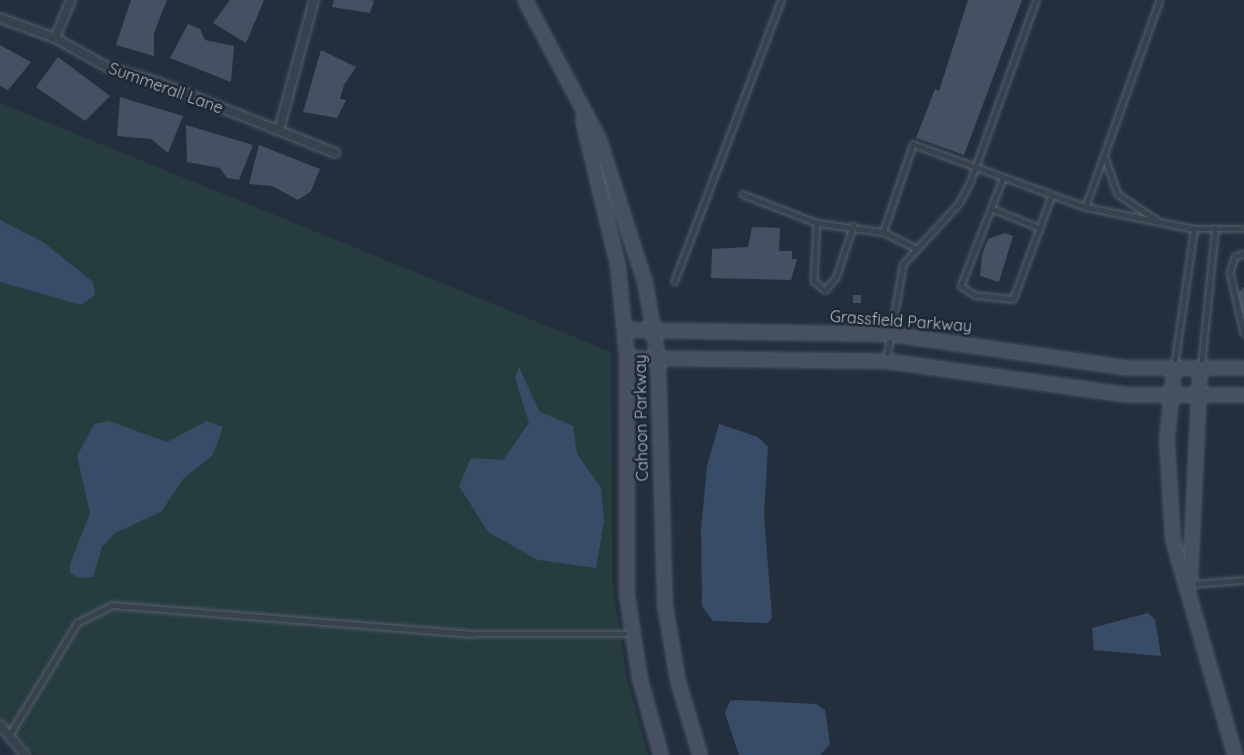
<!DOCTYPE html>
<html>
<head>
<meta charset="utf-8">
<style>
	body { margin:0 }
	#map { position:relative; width:1244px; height:755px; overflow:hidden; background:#242f3e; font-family:Quicksand,sans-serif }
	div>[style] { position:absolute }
	.green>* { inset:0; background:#263c3f }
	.water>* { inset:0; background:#394c67 }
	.building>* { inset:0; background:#455162 }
	.roads { filter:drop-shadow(0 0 2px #565f6c) drop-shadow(0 0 2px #565f6c) }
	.lane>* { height:4.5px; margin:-2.25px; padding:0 2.25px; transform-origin:2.25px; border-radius:2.25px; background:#38414e }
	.street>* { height:8px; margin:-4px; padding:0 4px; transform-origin:4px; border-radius:4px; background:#38414e }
	.secondary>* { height:12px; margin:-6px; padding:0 6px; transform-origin:6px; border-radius:6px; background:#465061 }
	span { translate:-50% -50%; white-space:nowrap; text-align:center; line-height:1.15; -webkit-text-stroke:5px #1d2633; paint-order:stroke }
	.street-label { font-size:16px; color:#b4bcc9 }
</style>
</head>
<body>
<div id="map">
	<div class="green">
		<i style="clip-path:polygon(0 103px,611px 352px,612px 579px,626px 675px,648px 755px,35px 755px,0 717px)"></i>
	</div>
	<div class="water">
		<i style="clip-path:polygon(0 220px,43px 242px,93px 282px,95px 295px,81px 305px,0 282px)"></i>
		<i style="clip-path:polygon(519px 367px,539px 411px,573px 426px,577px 454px,601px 488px,604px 521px,596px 568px,538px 560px,488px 532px,459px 486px,471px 458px,503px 460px,529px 423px,515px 378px)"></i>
		<i style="clip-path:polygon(109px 421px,167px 442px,207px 421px,223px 427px,213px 455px,183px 479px,161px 512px,115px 533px,102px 547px,93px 577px,79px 578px,70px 573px,70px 564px,90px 513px,77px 456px,94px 424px)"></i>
		<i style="clip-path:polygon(719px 424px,758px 437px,768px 447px,764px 514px,772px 618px,767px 623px,713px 621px,702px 606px,701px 530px,707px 466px)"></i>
		<i style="clip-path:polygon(1148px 613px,1155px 619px,1161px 656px,1094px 650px,1092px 628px)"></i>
		<i style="clip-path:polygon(736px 700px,816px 704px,825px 710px,830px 744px,820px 755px,739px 755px,725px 713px,730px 701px)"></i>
	</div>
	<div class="building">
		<i style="clip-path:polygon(131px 0,167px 0,154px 33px,154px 56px,116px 45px)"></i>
		<i style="clip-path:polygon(230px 0,264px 0,246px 43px,213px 23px)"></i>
		<i style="clip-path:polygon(334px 0,371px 0,374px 1px,370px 13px,332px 7px)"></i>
		<i style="clip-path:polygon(968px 0,1022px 0,964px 155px,916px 138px,935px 89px,939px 91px)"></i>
		<i style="clip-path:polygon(188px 24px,200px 29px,205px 40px,234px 46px,231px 82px,170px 58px)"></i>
		<i style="clip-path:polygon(0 45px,31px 62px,8px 90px,0 86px)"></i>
		<i style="clip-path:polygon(321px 50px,356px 67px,344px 85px,340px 99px,346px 100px,337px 118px,303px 112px)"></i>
		<i style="clip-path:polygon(58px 57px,110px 96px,85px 121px,36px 87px)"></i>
		<i style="clip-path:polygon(120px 97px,183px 116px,168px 153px,151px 139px,117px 136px)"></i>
		<i style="clip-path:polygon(186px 125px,253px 145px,239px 180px,227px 178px,220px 168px,187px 162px)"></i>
		<i style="clip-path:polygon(259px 145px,320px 169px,311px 191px,298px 200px,272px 186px,249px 184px)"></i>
		<i style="clip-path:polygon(752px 227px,780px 228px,779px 251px,792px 251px,792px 259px,797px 259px,791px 280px,711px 278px,712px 249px,748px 247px)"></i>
		<i style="clip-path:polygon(1005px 233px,1013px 236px,999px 282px,980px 276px,982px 255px,988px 239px)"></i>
		<i style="clip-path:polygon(1244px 287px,1244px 319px,1243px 319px,1238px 293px)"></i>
		<i style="clip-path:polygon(853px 295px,861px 295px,861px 303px,853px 303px)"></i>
	</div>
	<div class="roads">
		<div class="lane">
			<i style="left:1160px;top:0;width:220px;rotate:109.7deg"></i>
			<i style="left:1086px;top:207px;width:110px;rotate:11.5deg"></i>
			<i style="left:1194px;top:229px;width:50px"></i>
			<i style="left:1105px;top:157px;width:39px;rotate:71deg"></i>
			<i style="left:1118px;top:194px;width:48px;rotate:34deg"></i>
			<i style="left:1003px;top:179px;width:115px;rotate:111.4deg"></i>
			<i style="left:961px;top:286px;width:17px;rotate:33deg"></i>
			<i style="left:975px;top:295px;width:38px;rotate:6deg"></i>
			<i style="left:1013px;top:299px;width:109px;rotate:-69.6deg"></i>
			<i style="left:742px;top:194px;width:80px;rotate:21.1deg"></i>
			<i style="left:817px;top:223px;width:67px;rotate:7.8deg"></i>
			<i style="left:991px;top:208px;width:53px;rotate:22.2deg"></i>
			<i style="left:817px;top:223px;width:58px;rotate:93deg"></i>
			<i style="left:814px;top:281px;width:14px;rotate:39deg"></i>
			<i style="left:825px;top:290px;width:17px;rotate:-50deg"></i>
			<i style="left:836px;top:277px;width:54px;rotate:-71.6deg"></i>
			<i style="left:914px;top:248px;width:35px;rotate:-153deg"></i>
			<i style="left:883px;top:232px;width:93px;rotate:-71.2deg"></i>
			<i style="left:913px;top:144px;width:184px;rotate:20deg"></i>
			<i style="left:1244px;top:254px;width:9px;rotate:162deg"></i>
			<i style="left:1235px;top:257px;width:16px;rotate:108deg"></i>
			<i style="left:1230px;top:272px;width:63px;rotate:77.1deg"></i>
			<i style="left:674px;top:282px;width:302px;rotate:-69.2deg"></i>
			<i style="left:886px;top:361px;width:98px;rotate:-80.1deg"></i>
			<i style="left:903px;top:264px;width:83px;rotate:-47.4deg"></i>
			<i style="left:959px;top:203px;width:24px;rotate:-62deg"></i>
			<i style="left:970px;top:182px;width:194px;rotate:-70.1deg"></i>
			<i style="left:1174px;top:366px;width:138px;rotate:-81.7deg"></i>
			<i style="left:1201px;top:367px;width:139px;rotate:-84.2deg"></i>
			<i style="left:1190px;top:584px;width:54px;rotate:-4.2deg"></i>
			<i style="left:10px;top:734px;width:130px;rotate:-58.9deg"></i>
			<i style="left:77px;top:623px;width:39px;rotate:-27deg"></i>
			<i style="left:112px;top:605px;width:362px;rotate:4.6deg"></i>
			<i style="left:473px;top:634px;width:158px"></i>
		</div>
		<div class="street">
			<i style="left:0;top:18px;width:59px;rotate:20deg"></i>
			<i style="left:55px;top:38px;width:60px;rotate:29.1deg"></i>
			<i style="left:107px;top:67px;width:52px;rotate:16.7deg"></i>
			<i style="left:157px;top:82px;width:192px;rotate:21.7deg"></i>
			<i style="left:55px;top:38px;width:41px;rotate:-67.2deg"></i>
			<i style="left:279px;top:130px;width:135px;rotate:-74.9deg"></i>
			<i style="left:0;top:725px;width:39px;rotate:50deg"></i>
		</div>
		<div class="secondary">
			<i style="left:525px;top:0;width:157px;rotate:62deg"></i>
			<i style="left:599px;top:139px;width:150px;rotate:72.2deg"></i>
			<i style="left:645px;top:282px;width:76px;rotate:80.2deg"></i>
			<i style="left:658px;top:357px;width:248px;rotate:88.4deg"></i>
			<i style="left:665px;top:605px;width:77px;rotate:80.3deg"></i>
			<i style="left:678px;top:681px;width:77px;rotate:73.4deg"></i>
			<i style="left:583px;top:120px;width:150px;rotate:76.5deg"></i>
			<i style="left:618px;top:266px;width:92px;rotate:84.4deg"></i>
			<i style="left:627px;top:358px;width:237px;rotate:90deg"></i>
			<i style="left:627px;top:595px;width:85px;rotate:81.2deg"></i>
			<i style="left:640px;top:679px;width:79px;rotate:74.6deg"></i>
			<i style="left:625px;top:330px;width:264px;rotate:0.9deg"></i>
			<i style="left:889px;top:334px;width:240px;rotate:8.1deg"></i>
			<i style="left:1127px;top:368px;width:117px"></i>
			<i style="left:627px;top:358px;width:259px;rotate:0.7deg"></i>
			<i style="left:886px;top:361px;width:244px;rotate:8deg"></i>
			<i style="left:1128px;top:395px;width:116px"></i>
			<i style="left:1174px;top:370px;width:70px;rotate:95.7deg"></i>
			<i style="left:1167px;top:440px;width:100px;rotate:86.6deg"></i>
			<i style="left:1173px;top:540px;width:224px;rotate:73.9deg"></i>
			<i style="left:1190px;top:583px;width:212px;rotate:-87.3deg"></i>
		</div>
	</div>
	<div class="street-label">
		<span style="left:166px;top:88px;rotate:20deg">Summerall Lane</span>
		<span style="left:901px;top:321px;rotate:4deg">Grassfield Parkway</span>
		<span style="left:641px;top:418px;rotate:-91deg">Cahoon Parkway</span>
	</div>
</div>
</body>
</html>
